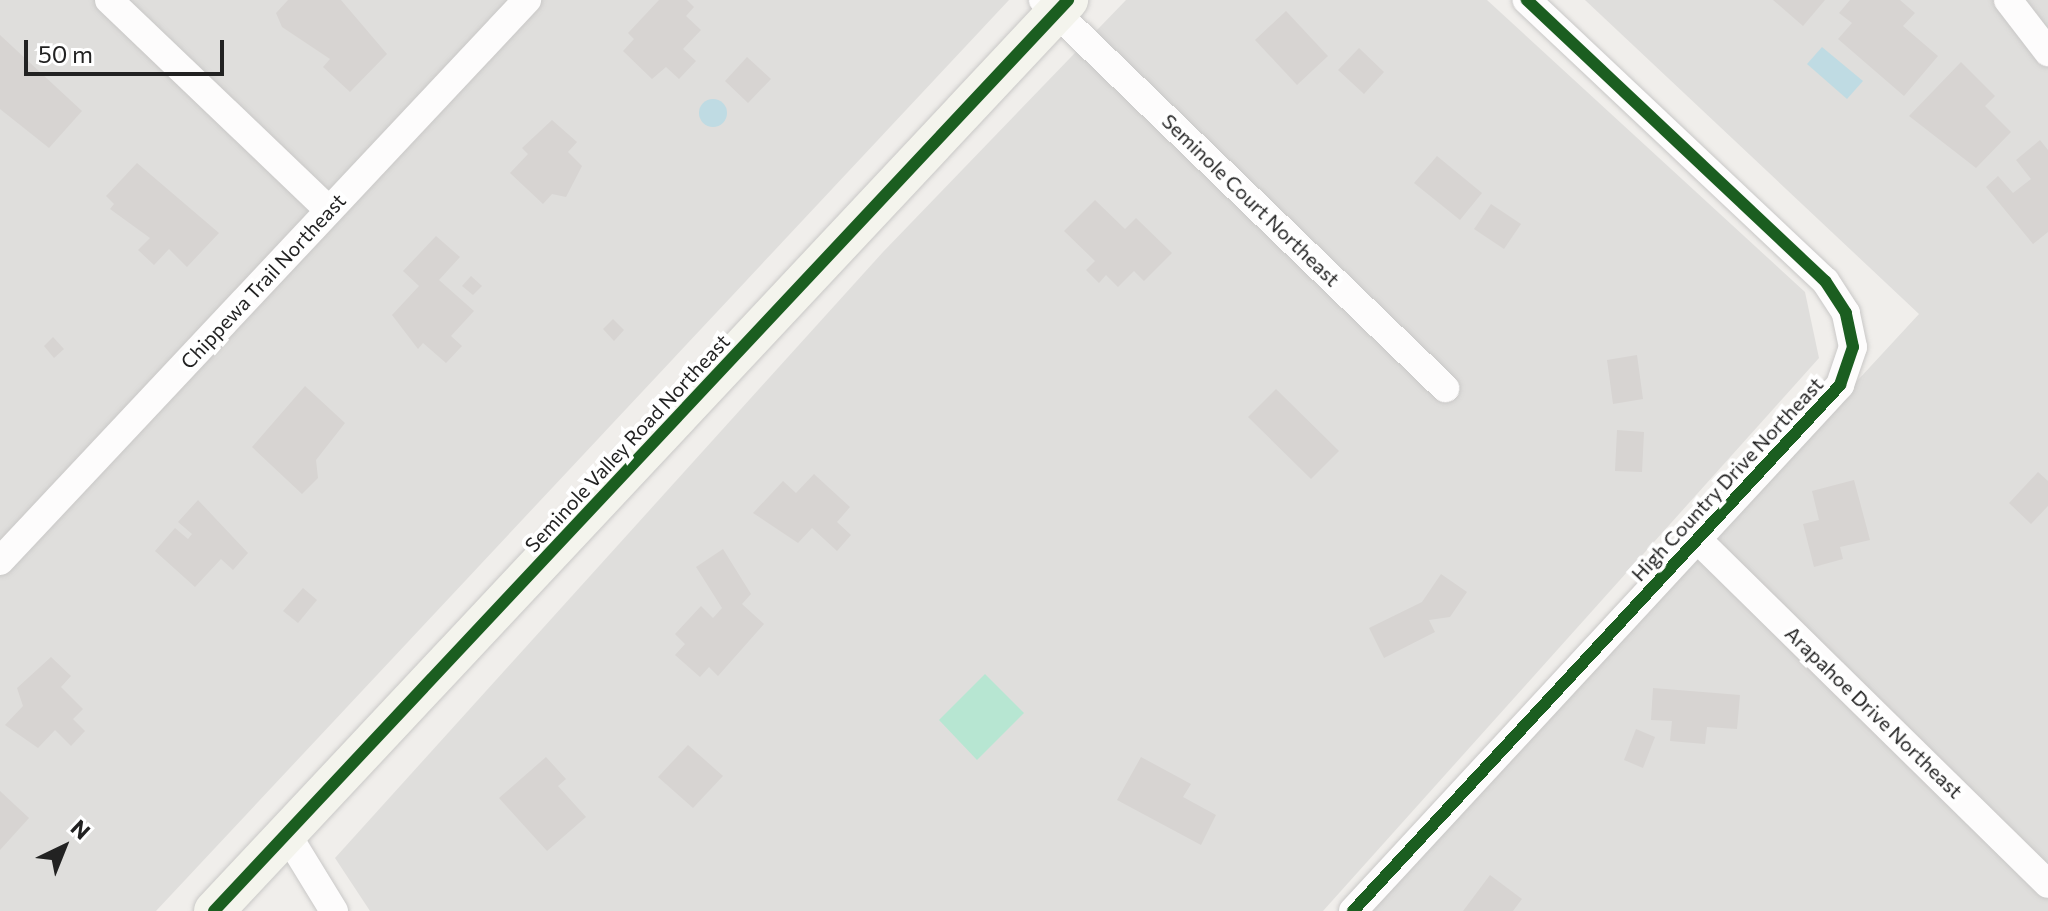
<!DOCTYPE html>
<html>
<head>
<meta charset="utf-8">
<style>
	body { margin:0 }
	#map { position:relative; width:2048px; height:911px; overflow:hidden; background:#f0eeeb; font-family:Commissioner,sans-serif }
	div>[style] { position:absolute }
	.residential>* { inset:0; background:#dfdedc }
	.pitch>* { inset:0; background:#b7e6d2 }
	.water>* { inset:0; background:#bfdbe3 }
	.round { border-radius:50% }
	.building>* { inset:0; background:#d7d4d2 }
	.roads { filter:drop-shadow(0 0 2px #c9c8c7) drop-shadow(0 0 2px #c9c8c7) }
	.street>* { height:28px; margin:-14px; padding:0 14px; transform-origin:14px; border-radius:14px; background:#fdfcfc }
	.secondary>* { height:40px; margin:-20px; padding:0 20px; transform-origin:20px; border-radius:20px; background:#f4f4ed }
	.cycleway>* { height:12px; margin:-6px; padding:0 6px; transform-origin:6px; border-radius:6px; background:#1b5e20 }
	span { translate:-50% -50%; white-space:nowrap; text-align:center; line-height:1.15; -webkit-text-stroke:8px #fff; paint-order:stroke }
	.street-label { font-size:20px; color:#222 }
	.north { position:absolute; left:24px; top:807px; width:80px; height:80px; -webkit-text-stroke:6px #fff; paint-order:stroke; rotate:43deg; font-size:22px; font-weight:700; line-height:32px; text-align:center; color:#222 }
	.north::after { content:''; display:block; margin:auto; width:28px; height:36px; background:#222; clip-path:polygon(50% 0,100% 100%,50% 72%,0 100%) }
	.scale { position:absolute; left:24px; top:40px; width:200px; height:36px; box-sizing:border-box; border:4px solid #222; border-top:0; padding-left:10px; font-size:24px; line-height:28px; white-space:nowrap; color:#222; -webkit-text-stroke:6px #fff; paint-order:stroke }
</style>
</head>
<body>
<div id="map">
	<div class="residential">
		<i style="clip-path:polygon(0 0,1009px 0,156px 911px,0 911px)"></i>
		<i style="clip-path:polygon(1126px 0,1487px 0,1805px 292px,1819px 358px,1323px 911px,370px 911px,335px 858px,883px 252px)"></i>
		<i style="clip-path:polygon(1585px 0,2048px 0,2048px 911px,1367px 911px,1919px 314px)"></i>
	</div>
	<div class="pitch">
		<i style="clip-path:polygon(985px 674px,1024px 713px,977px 760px,939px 720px)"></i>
	</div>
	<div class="water">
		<i style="clip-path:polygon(1822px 47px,1863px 81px,1847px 99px,1807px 64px)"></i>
		<i class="round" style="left:699px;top:99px;width:28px;height:28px"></i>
	</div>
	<div class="building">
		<i style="clip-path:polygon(288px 0,341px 0,387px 54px,350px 92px,323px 67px,330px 59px,282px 27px,276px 13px)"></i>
		<i style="clip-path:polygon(659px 0,687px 0,694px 7px,686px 16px,701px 30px,683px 49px,696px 61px,679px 79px,666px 67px,652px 79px,623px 51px,634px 39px,628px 33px)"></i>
		<i style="clip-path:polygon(1773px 0,1825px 0,1803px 26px)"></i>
		<i style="clip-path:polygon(1850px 0,1900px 0,1915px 13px,1903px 26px,1938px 56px,1904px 96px,1838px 39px,1852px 23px,1839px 13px)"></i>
		<i style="clip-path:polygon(1286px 11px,1328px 56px,1297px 85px,1255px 40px)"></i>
		<i style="clip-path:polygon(0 35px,82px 111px,49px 148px,0 109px)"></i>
		<i style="clip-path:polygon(1359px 48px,1384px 72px,1364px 94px,1338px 70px)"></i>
		<i style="clip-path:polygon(747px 57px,771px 79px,748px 103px,725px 81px)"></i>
		<i style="clip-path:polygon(1961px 62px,1995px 96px,1985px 106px,2011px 132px,1976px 168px,1909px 116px)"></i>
		<i style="clip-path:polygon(552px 120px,577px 142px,568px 152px,582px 166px,566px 197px,552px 194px,543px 204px,510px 173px,528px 154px,522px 148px)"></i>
		<i style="clip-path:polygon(2040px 140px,2048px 150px,2048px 232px,2033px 244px,1986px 187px,1998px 176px,2013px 193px,2031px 179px,2016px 160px)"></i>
		<i style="clip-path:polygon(1437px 156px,1482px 193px,1460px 220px,1414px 183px)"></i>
		<i style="clip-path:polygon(137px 163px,219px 233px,187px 267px,169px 249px,154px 265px,138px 250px,150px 238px,110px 209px,114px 204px,106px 196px)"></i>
		<i style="clip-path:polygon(1095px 200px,1125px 229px,1136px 218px,1172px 253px,1144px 281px,1134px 271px,1118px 287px,1106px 275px,1099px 283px,1086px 270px,1095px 261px,1064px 231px)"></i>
		<i style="clip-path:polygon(1491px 204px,1521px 224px,1504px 249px,1474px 229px)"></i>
		<i style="clip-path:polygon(436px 236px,460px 257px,439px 280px,474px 311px,451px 336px,462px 346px,446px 363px,423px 343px,418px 349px,392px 315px,419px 286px,403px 271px)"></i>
		<i style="clip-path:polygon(471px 276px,482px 286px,473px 295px,462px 286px)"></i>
		<i style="clip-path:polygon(613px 319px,624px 330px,614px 341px,603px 329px)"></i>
		<i style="clip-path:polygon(53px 337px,64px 349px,54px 358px,44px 346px)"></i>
		<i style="clip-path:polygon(1637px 355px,1643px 399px,1613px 404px,1607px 360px)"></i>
		<i style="clip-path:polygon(305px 386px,345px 423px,316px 460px,318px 478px,302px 494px,252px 447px)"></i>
		<i style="clip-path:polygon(1276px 389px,1339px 451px,1311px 479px,1248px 417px)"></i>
		<i style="clip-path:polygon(1617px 430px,1644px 432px,1642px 472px,1615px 471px)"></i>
		<i style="clip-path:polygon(2038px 472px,2048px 481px,2048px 506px,2031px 524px,2009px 503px)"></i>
		<i style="clip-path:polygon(814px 474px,850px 507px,837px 522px,851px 535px,837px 551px,812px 528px,798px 543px,753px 513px,783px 481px,796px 493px)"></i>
		<i style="clip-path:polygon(1854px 480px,1870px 540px,1840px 547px,1843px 559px,1814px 567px,1803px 524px,1819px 520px,1812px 491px)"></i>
		<i style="clip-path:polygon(198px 500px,248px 553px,233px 570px,221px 559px,195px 587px,155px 551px,175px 528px,188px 539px,192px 534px,178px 522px)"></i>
		<i style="clip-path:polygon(723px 549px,751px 594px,742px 604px,764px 624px,718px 676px,709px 667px,700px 677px,675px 655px,685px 644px,675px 634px,701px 606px,713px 618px,722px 608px,696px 567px)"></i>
		<i style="clip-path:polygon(1441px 574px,1467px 592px,1450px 617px,1429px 620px,1435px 632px,1384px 658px,1369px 628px,1422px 602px)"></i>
		<i style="clip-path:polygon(303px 588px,317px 600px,298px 623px,283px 611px)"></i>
		<i style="clip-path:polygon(51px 657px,71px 676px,61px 687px,83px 709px,73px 719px,85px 731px,71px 746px,55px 730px,38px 748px,5px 725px,23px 706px,17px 688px)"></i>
		<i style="clip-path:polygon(1653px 688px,1740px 695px,1737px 729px,1707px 727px,1705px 744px,1670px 741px,1672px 721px,1651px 720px)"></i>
		<i style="clip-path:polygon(1636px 729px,1655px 737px,1643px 768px,1624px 760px)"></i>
		<i style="clip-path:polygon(688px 745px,723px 776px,693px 808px,658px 777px)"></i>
		<i style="clip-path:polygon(546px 757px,566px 779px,558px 786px,586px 817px,547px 851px,499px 798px)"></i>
		<i style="clip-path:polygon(1141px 757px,1191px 784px,1183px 797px,1216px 815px,1201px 845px,1117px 800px)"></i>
		<i style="clip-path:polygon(0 791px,29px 818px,0 850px)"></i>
		<i style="clip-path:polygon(1490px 875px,1522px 899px,1513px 911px,1463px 911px)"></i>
	</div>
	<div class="roads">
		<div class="street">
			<i style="left:109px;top:0;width:304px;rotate:43.7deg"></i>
			<i style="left:1043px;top:0;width:559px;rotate:43.98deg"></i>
			<i style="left:2008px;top:0;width:66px;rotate:52.4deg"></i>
			<i style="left:1699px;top:541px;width:489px;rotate:44.5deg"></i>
			<i style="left:0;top:561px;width:770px;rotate:-46.79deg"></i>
			<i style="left:288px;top:836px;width:88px;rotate:58.5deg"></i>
			<i style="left:1353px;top:911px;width:717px;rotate:-47.2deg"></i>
			<i style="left:1840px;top:385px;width:40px;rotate:-71.1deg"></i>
			<i style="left:1853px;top:347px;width:35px;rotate:-102deg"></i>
			<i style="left:1846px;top:313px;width:38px;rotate:-123deg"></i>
			<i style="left:1825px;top:281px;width:410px;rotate:-136.7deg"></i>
		</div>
		<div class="secondary">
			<i style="left:214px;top:911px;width:1249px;rotate:-46.85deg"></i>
		</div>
	</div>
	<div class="cycleway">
		<i style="left:214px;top:911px;width:1249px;rotate:-46.85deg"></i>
		<i style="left:1353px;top:911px;width:717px;rotate:-47.2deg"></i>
		<i style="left:1840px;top:385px;width:40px;rotate:-71.1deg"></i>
		<i style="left:1853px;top:347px;width:35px;rotate:-102deg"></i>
		<i style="left:1846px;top:313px;width:38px;rotate:-123deg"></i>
		<i style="left:1825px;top:281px;width:410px;rotate:-136.7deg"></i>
	</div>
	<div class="street-label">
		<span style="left:1251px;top:200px;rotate:44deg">Seminole Court Northeast</span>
		<span style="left:263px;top:281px;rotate:-47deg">Chippewa Trail Northeast</span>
		<span style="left:627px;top:443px;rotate:-47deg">Seminole Valley Road Northeast</span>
		<span style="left:1727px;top:479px;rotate:-47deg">High Country Drive Northeast</span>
		<span style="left:1874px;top:712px;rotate:44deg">Arapahoe Drive Northeast</span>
	</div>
	<div class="north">N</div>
	<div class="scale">50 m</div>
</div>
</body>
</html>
